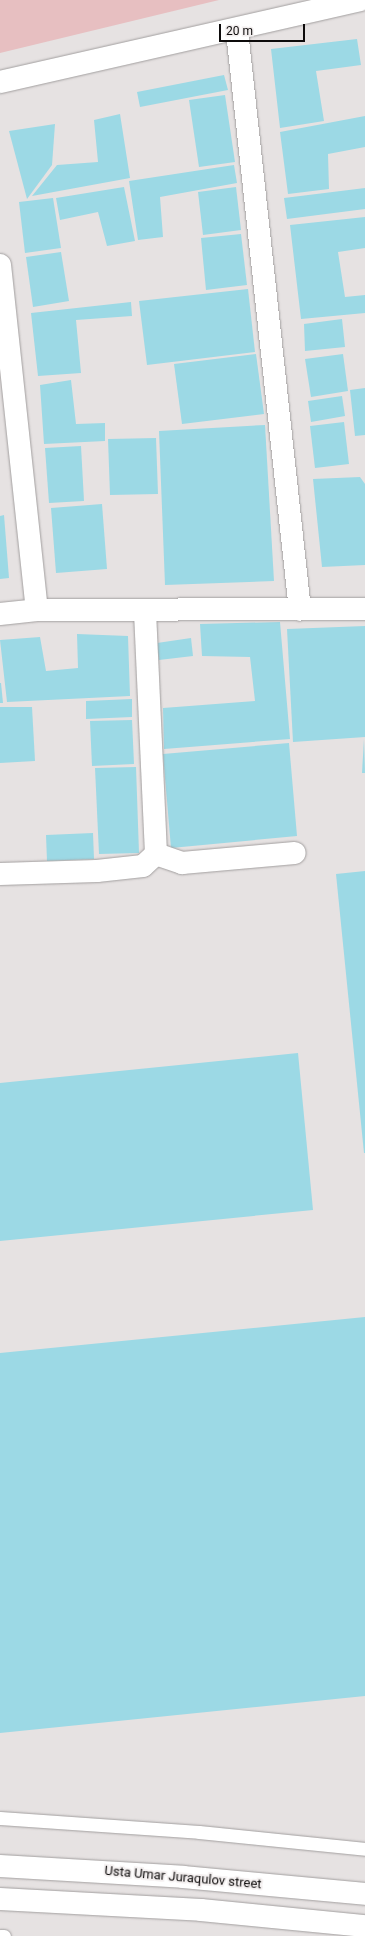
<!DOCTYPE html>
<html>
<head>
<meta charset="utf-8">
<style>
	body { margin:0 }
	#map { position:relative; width:365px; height:1936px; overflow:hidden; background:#e6e2e2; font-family:Roboto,sans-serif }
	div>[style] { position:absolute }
	.green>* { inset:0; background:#e7bfc1 }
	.building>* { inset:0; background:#9cd9e5 }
	.roads { filter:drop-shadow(0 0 1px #a29f9f) drop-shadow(0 0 1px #a29f9f) }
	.service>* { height:13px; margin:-6.5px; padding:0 6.5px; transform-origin:6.5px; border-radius:6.5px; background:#fff }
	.minor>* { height:22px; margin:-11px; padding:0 11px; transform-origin:11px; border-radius:11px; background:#fff }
	.secondary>* { height:22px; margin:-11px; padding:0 11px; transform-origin:11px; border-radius:11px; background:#fff }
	span { translate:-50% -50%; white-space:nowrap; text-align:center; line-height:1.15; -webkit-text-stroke:3.5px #f3efef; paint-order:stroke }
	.street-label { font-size:13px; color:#0d0b0b }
	.scale { position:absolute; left:219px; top:24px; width:86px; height:18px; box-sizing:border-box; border:2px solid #0d0b0b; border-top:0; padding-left:5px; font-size:12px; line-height:14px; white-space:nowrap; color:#0d0b0b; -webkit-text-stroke:3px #f3efef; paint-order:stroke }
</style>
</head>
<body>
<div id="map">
	<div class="green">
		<i style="clip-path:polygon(0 0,219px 0,0 53px)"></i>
	</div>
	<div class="building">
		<i style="clip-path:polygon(357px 39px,361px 65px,316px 71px,324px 121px,280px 128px,271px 49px)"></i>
		<i style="clip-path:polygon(224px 75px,228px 90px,140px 107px,137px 92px)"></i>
		<i style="clip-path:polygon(225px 95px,235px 162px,199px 167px,189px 100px)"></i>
		<i style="clip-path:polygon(120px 114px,130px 178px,32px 196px,57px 165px,98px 162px,94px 120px)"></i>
		<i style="clip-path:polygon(365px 116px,365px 147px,328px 154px,329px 189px,288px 194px,280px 132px)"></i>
		<i style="clip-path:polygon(55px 124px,52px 165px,27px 199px,9px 131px)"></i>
		<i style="clip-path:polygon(234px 165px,237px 183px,160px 197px,163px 237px,138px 240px,129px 181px)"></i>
		<i style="clip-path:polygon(124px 187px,135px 241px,107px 246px,98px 212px,60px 220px,56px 198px)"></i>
		<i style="clip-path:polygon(236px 187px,241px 230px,203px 235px,198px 192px)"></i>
		<i style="clip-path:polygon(365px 188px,365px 209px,287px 219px,284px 198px)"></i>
		<i style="clip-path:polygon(53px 198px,61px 248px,25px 253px,19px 202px)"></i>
		<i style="clip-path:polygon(365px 217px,365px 248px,338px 252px,345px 297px,365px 295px,365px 313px,301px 319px,290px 225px)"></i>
		<i style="clip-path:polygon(241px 234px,247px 285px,206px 290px,201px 238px)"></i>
		<i style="clip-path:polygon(61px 252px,69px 301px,33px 307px,26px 257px)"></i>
		<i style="clip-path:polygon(248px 289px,255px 352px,147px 365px,139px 301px)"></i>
		<i style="clip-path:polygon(131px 302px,132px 316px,76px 320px,81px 373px,38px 376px,31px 313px)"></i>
		<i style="clip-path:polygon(342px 319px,345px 347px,305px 351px,304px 324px)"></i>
		<i style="clip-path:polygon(256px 354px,264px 414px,182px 424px,174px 364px)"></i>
		<i style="clip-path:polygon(343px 354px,348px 391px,311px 397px,305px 359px)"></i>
		<i style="clip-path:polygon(71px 380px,76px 424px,105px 423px,105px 441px,44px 444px,40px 385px)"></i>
		<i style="clip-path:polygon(365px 388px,365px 435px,355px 436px,350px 390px)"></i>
		<i style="clip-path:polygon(342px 396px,345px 416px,311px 422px,308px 401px)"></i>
		<i style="clip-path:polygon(344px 422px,349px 464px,315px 468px,310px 426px)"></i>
		<i style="clip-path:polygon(265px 425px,274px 581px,165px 585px,159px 431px)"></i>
		<i style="clip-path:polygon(156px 438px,158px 494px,110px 495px,108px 439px)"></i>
		<i style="clip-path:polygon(81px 446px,84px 501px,49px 503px,45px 448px)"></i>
		<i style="clip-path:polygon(360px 477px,365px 484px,365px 565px,322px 567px,313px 479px)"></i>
		<i style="clip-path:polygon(102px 504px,107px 569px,56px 573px,51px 508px)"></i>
		<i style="clip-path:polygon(4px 515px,9px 578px,0 579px,0 516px)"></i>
		<i style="clip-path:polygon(280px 622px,290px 739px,164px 749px,163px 708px,255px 701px,250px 657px,202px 656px,200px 624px)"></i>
		<i style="clip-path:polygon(365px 626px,365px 737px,293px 742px,287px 629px)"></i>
		<i style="clip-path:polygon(77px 634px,128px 636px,130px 696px,7px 702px,0 640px,40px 637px,46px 671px,78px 668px)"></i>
		<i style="clip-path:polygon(191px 638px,193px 656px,159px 660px,157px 643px)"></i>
		<i style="clip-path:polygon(0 683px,1px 683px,3px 703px,0 703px)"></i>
		<i style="clip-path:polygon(132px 699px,132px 717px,86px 719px,86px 701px)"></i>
		<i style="clip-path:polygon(0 707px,32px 707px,35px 761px,0 763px)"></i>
		<i style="clip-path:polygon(132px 720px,134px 764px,92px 766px,90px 721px)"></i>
		<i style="clip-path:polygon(364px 739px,365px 773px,362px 773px)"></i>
		<i style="clip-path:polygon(289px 743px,297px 836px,171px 848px,163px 754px)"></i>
		<i style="clip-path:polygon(136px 767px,139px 853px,99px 854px,95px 768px)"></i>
		<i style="clip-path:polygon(93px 833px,94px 859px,47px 861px,46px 835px)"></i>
		<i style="clip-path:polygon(365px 871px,365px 1153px,364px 1153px,336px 874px)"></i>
		<i style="clip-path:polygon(298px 1053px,313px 1210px,0 1241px,0 1083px)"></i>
		<i style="clip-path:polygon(365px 1317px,365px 1696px,0 1733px,0 1353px)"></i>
	</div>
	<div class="roads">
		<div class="service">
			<i style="left:0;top:1818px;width:199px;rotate:4deg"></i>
			<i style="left:199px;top:1832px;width:167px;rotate:5.8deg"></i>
			<i style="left:0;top:1936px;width:4px"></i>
		</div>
		<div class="minor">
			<i style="left:237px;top:31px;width:582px;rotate:83.79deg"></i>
			<i style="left:0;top:82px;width:369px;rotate:-12.8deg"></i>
			<i style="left:0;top:265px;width:347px;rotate:83.9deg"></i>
			<i style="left:0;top:614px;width:37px;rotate:-6deg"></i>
			<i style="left:37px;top:610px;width:328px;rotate:-0.2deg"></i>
			<i style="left:156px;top:854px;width:28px;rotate:19deg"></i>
			<i style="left:182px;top:863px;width:113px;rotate:-5.1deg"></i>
			<i style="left:0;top:874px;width:97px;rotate:-1.8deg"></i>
			<i style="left:97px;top:871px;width:46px;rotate:-6.2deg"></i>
			<i style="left:143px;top:866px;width:18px;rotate:-43deg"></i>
			<i style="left:156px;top:854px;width:244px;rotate:-92.6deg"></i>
		</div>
		<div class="secondary">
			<i style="left:0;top:1866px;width:183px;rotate:3.4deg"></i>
			<i style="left:183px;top:1877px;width:183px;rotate:5.3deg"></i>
			<i style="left:0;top:1899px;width:201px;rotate:3.1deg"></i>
			<i style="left:201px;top:1910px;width:165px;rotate:5.6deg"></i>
		</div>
	</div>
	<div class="street-label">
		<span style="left:183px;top:1878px;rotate:5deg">Usta Umar Juraqulov street</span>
	</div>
	<div class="scale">20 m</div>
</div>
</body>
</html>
